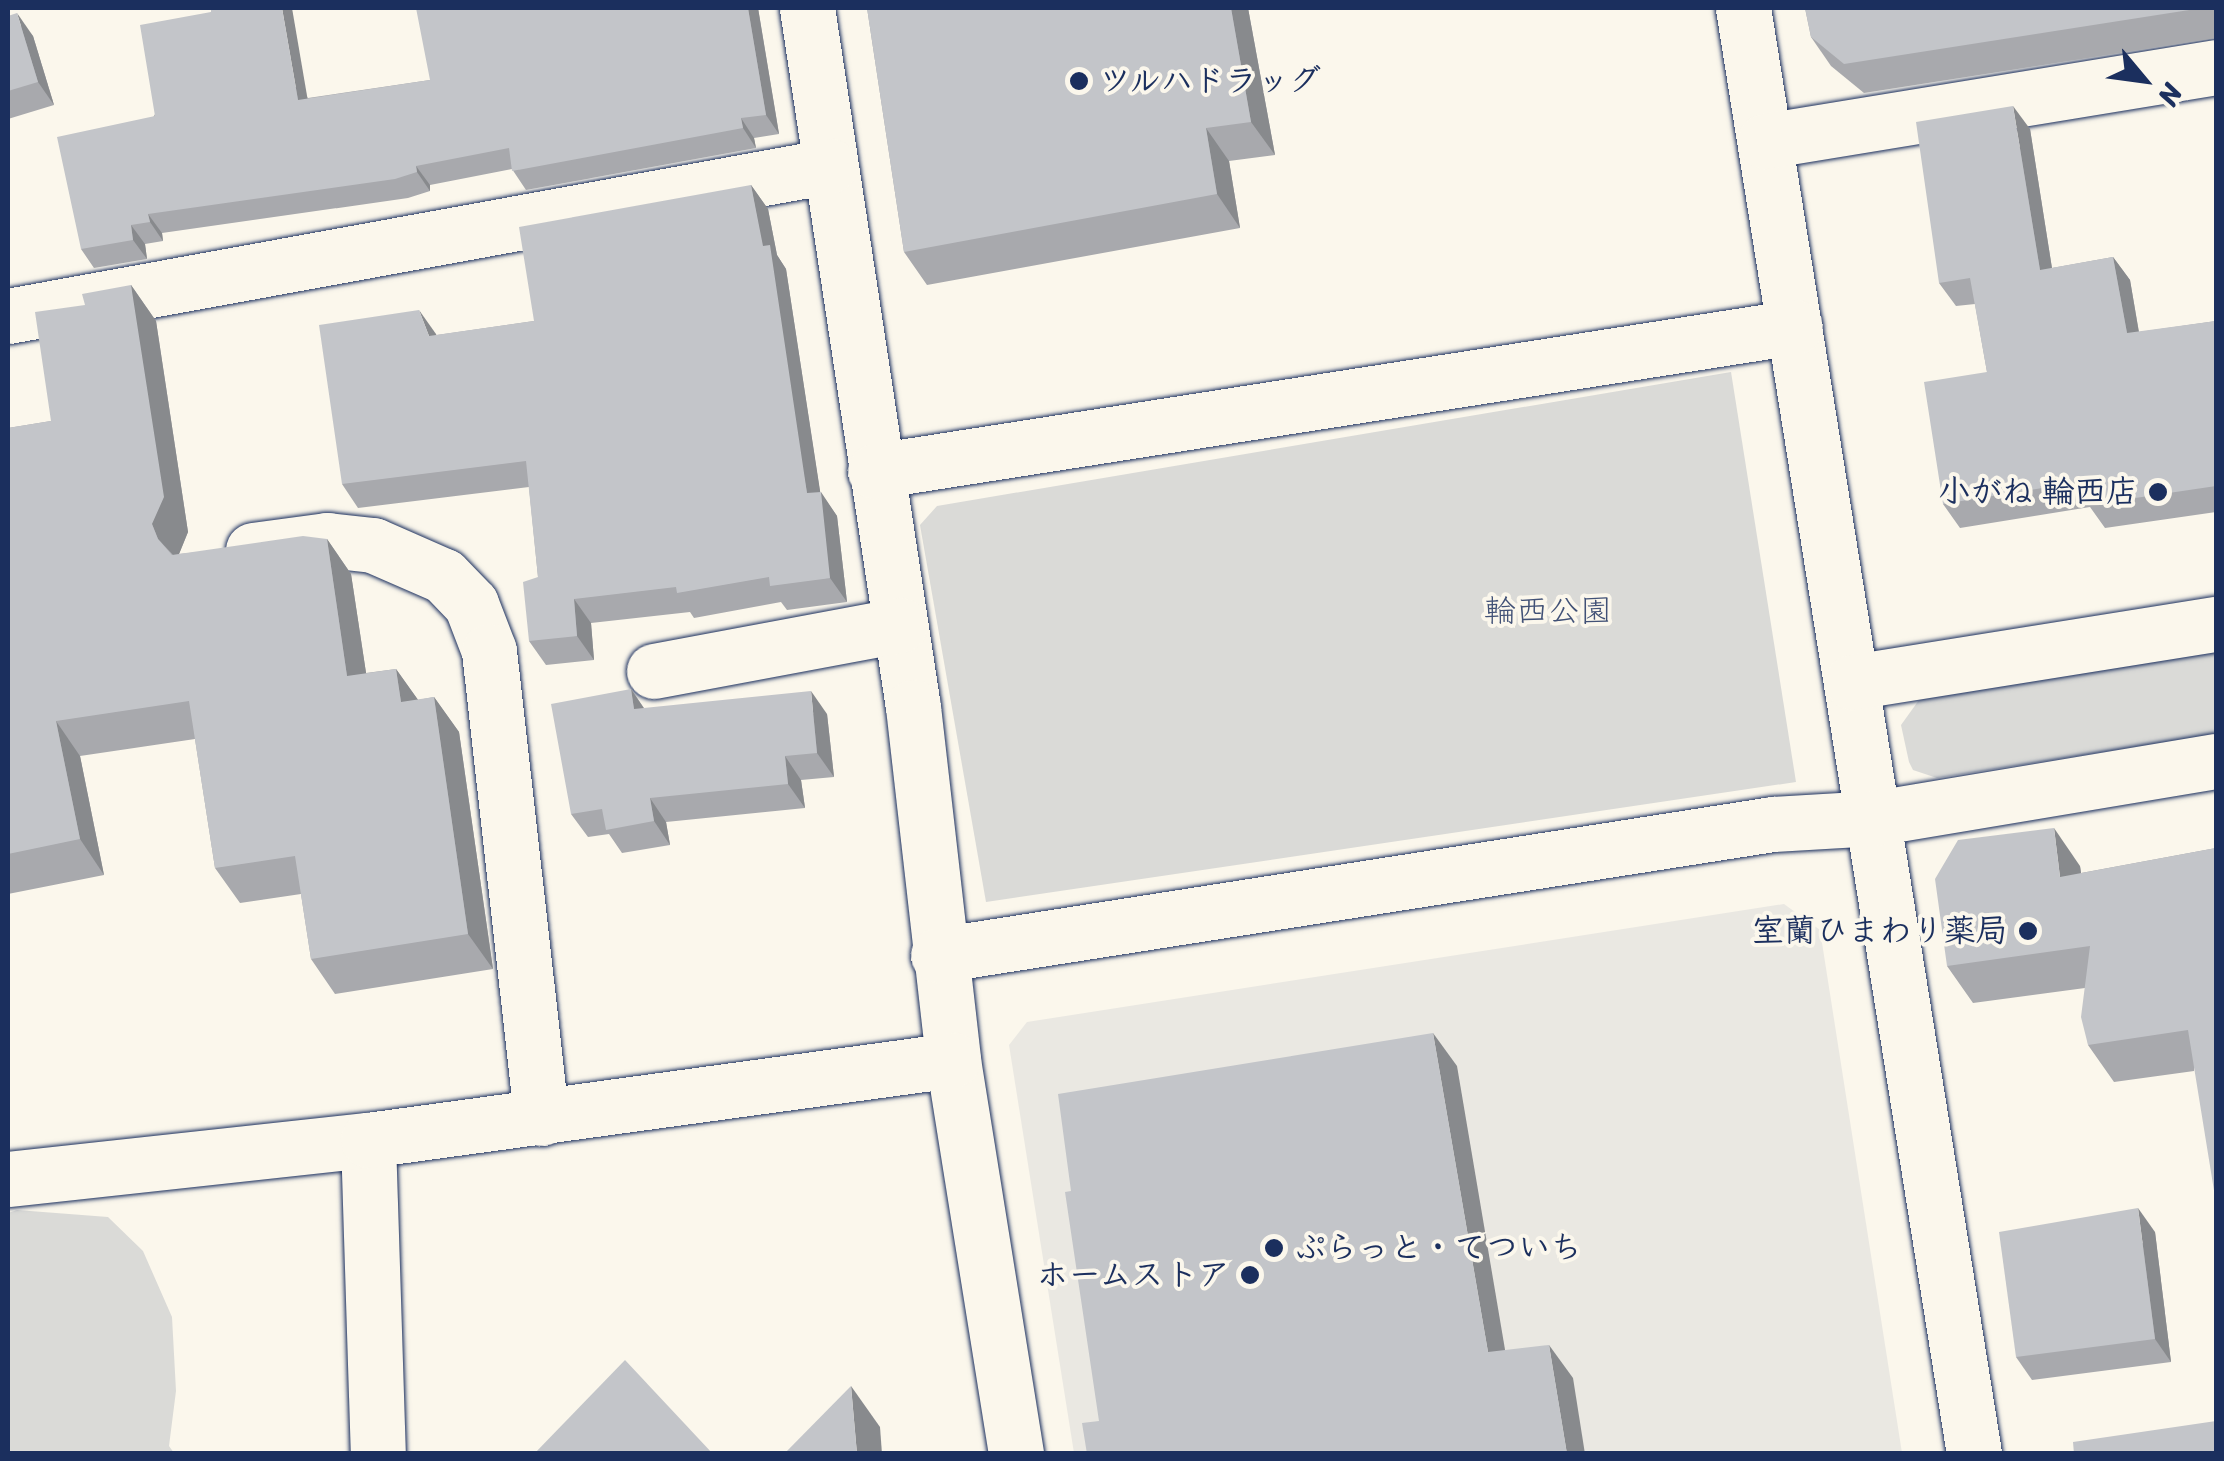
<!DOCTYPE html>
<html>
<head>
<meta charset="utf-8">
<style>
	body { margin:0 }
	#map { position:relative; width:2224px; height:1461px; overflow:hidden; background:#fbf7ec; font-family:Sriracha,"Klee One",sans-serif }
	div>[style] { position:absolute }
	.built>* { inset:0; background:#eae8e2 }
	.green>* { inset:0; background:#dadad7 }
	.roads { filter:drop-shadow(0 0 2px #1b2f5e) drop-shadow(0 0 2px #1b2f5e) }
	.minor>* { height:55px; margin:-27.5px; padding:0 27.5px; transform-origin:27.5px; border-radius:27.5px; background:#fbf7ec }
	.wall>* { inset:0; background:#a8a9ad }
	.shaded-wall>* { inset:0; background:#888a8d }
	.building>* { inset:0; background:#c3c5c9 }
	.dots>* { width:28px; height:28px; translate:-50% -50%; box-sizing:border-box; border:5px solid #fbf7ec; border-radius:50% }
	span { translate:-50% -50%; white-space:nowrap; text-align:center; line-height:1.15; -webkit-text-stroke:8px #fbf7ec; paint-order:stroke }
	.poi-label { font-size:32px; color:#1b2f5e; font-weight:700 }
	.left { translate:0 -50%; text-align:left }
	.right { translate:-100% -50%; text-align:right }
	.park-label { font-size:32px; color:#415176 }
	.frame { position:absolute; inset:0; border:10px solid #1b2f5e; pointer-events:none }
	.north { position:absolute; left:2094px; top:30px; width:100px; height:100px; -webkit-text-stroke:8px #fbf7ec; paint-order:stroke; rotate:119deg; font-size:28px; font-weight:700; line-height:40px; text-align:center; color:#1b2f5e }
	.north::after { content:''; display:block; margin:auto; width:35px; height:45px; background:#1b2f5e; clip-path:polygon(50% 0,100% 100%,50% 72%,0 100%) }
</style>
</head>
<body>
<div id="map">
	<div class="built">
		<i style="clip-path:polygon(1784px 904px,1820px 930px,1902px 1453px,1074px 1453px,1009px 1045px,1027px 1022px)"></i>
	</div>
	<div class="green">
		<i style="clip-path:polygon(1731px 372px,1796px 782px,986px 902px,920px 525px,937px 506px)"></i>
		<i style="clip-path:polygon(2216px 650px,2216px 734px,1937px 778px,1913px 770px,1909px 762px,1901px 725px,1919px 700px)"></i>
		<i style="clip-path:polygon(17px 1210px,108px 1217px,143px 1251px,172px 1317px,176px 1391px,169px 1446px,174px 1453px,8px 1453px,8px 1213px)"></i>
	</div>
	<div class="roads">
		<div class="minor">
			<i style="left:807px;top:8px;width:707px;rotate:81.38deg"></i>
			<i style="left:913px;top:707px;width:355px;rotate:83.5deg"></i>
			<i style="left:953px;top:1060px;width:399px;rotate:80.9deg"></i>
			<i style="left:1743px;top:8px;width:1464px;rotate:80.92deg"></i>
			<i style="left:1765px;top:141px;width:457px;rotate:-9.3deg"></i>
			<i style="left:8px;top:316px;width:835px;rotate:-10.35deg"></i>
			<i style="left:875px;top:471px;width:931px;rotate:-8.9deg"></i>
			<i style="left:253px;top:550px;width:75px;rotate:-7.7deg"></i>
			<i style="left:327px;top:540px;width:46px;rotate:6.2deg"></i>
			<i style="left:373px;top:545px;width:77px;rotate:23.6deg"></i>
			<i style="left:444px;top:576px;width:39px;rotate:46deg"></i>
			<i style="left:471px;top:604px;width:50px;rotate:69deg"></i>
			<i style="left:489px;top:651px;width:470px;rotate:83.6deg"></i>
			<i style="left:654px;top:671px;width:250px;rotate:-10.6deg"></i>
			<i style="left:1852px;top:682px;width:369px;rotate:-9.1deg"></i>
			<i style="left:938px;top:955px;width:845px;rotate:-8.92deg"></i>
			<i style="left:1773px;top:824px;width:102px;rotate:-3.4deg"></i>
			<i style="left:1875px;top:818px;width:346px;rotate:-9.5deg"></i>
			<i style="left:368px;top:1140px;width:314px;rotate:88.2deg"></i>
			<i style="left:8px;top:1179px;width:362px;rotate:-6.2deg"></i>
			<i style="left:368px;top:1140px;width:590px;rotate:-7.79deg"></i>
		</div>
	</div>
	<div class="wall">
		<i style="clip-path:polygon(758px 8px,779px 134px,754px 138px,756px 148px,526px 190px,512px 169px,430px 185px,430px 191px,408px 198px,162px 233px,163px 241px,145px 244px,147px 259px,94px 268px,81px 249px,211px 12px,308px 98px,430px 80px)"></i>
		<i style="clip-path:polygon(867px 8px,1248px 8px,1275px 155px,1229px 161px,1240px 228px,927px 285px,904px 252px)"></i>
		<i style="clip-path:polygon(1805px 8px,2216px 8px,2216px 38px,1864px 93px,1831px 66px,1811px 37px)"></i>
		<i style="clip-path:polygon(8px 16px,33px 36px,54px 105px,8px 119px)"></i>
		<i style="clip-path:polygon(2030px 129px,2052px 268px,2113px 257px,2130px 280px,2139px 332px,2216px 321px,2216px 512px,2105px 528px,2090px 507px,1960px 528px,1943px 504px,1987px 372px,1975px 304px,1956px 306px,1939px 283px)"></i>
		<i style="clip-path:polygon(751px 185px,768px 209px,777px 255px,786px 269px,820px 492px,837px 516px,847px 602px,787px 610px,781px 602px,694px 618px,690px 612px,591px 623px,594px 660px,546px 665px,529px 641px,538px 577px,529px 487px,358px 508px,342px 484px,437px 335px,534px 321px)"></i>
		<i style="clip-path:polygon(131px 285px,156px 321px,188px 532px,179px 554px,327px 539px,351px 574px,366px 673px,396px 669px,418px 700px,434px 697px,459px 732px,493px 969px,335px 994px,311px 959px,301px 894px,240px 903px,215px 868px,195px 739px,80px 756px,104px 875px,8px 894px,8px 428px,51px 421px)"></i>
		<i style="clip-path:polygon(631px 689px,644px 708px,827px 714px,834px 777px,801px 780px,805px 808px,666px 822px,670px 845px,622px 853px,609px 834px,588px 837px,571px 814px)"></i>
		<i style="clip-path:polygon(2216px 848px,2194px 1071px,2114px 1082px,2088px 1045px,2085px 988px,1973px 1003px,1947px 966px,2080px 866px,2081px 873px)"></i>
		<i style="clip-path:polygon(2155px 1232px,2171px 1362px,2032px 1380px,2016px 1357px)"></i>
	</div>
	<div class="shaded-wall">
		<i style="clip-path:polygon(282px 8px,292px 8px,311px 119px,298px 100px)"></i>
		<i style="clip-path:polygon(748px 8px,758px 8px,779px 134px,766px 115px)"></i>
		<i style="clip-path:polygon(1231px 8px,1248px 8px,1275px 155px,1251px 122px)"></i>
		<i style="clip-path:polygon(17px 13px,33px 36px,54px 105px,38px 82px)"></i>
		<i style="clip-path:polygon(2013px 106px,2030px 129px,2056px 294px,2040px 270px)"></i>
		<i style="clip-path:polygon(741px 118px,754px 138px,756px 148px,743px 128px)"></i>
		<i style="clip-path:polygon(1206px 128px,1229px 161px,1240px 228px,1217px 194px)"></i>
		<i style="clip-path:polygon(416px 166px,430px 185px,430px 191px,417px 172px)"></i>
		<i style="clip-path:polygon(751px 185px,768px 209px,777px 255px,786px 269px,821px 497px,821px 492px,837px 516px,847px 602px,830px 578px,807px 493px)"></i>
		<i style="clip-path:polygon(148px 214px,162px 233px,163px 241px,150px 222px)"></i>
		<i style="clip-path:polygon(131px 225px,145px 244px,147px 259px,133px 240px)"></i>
		<i style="clip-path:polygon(2113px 257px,2130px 280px,2143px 357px,2127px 333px)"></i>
		<i style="clip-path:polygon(131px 285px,156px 321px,188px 532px,177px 559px,158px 539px,152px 524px)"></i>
		<i style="clip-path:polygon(419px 310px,436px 334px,446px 361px,429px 336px)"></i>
		<i style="clip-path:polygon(327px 539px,351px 574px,372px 712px,347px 676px)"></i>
		<i style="clip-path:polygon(574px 599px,591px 623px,594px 660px,577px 636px)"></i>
		<i style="clip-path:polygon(396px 669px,421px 704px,401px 702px)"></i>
		<i style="clip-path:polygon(631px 689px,647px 713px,634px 709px)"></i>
		<i style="clip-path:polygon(811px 691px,827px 714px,834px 777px,817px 753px)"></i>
		<i style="clip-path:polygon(434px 697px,459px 732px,493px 969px,468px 934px)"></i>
		<i style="clip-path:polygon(56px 721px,80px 756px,104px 875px,80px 839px)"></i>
		<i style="clip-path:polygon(785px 756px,801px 780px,805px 808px,788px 784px)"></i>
		<i style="clip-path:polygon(650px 798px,666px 822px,670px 845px,654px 821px)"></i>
		<i style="clip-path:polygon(2054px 828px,2080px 866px,2087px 914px,2060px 877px)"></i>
		<i style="clip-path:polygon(1433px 1033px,1457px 1066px,1511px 1385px,1488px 1352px)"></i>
		<i style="clip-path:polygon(2138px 1208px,2155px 1232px,2171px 1362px,2155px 1339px)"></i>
		<i style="clip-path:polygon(1549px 1345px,1573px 1378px,1585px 1454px,1567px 1454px)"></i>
		<i style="clip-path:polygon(851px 1386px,880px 1427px,882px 1454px,857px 1454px)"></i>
	</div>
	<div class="building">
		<i style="clip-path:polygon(211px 8px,282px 8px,298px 100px,430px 80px,416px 8px,748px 8px,766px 115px,741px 118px,743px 128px,512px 171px,509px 148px,416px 166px,417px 172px,395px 179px,148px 214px,150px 222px,131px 225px,133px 240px,81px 249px,57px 137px,155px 116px,140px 25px,211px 12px)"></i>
		<i style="clip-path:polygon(867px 8px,1231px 8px,1251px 122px,1206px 128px,1217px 194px,904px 252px)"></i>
		<i style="clip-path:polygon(1805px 8px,2202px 8px,1844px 64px,1811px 37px)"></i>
		<i style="clip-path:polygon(17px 13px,38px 82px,8px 91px,8px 16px)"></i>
		<i style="clip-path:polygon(2013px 106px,2040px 270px,2113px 257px,2127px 333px,2216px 321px,2216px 486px,2088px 505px,2086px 481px,1943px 504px,1924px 382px,1987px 372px,1970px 278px,1939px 283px,1916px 122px)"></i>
		<i style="clip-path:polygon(751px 185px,763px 246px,770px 245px,807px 493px,821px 492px,830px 578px,770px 586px,769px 577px,677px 593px,676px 587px,574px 599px,577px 636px,529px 641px,523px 582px,538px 577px,526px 461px,342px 484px,319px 325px,419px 310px,429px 336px,534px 321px,519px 227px)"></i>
		<i style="clip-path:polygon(131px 285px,164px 497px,152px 524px,158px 539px,172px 555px,303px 536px,327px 539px,347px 676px,396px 669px,401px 702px,434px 697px,468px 934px,311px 959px,295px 856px,215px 868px,189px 701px,56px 721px,80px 839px,8px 854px,8px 428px,51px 421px,35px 312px,85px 305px,82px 294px)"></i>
		<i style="clip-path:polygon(631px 689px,634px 709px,811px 691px,817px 753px,785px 756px,788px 784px,650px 798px,654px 821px,606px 830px,602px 809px,571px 814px,551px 704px)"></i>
		<i style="clip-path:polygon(2054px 828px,2060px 877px,2216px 848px,2216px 1203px,2188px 1030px,2088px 1045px,2081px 1017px,2090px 946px,1947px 966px,1935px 879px,1958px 840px)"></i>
		<i style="clip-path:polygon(1433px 1033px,1488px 1352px,1549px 1345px,1567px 1454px,1087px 1454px,1082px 1423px,1099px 1421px,1065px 1192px,1071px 1191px,1058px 1094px)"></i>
		<i style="clip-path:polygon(2138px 1208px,2155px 1339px,2016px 1357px,1999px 1232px)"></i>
		<i style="clip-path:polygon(625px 1360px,713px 1454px,534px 1454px)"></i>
		<i style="clip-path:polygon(851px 1386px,857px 1454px,784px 1454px)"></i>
		<i style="clip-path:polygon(2216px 1421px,2216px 1454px,2074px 1454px,2073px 1442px)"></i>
	</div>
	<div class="dots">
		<i style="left:1079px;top:81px;background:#1b2f5e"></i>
		<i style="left:2158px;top:492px;background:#1b2f5e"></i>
		<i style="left:2028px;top:931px;background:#1b2f5e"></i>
		<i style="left:1274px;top:1248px;background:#1b2f5e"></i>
		<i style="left:1250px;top:1275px;background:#1b2f5e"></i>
	</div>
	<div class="poi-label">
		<span class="left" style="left:1099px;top:81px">ツルハドラッグ</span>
		<span class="right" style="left:2138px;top:492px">小がね 輪西店</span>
		<span class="right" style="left:2008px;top:931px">室蘭ひまわり薬局</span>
		<span class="left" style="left:1294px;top:1248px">ぷらっと・てついち</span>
		<span class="right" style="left:1230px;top:1275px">ホームストア</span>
	</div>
	<div class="park-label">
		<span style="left:1548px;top:611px">輪西公園</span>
	</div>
	<div class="frame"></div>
	<div class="north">N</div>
</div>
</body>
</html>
